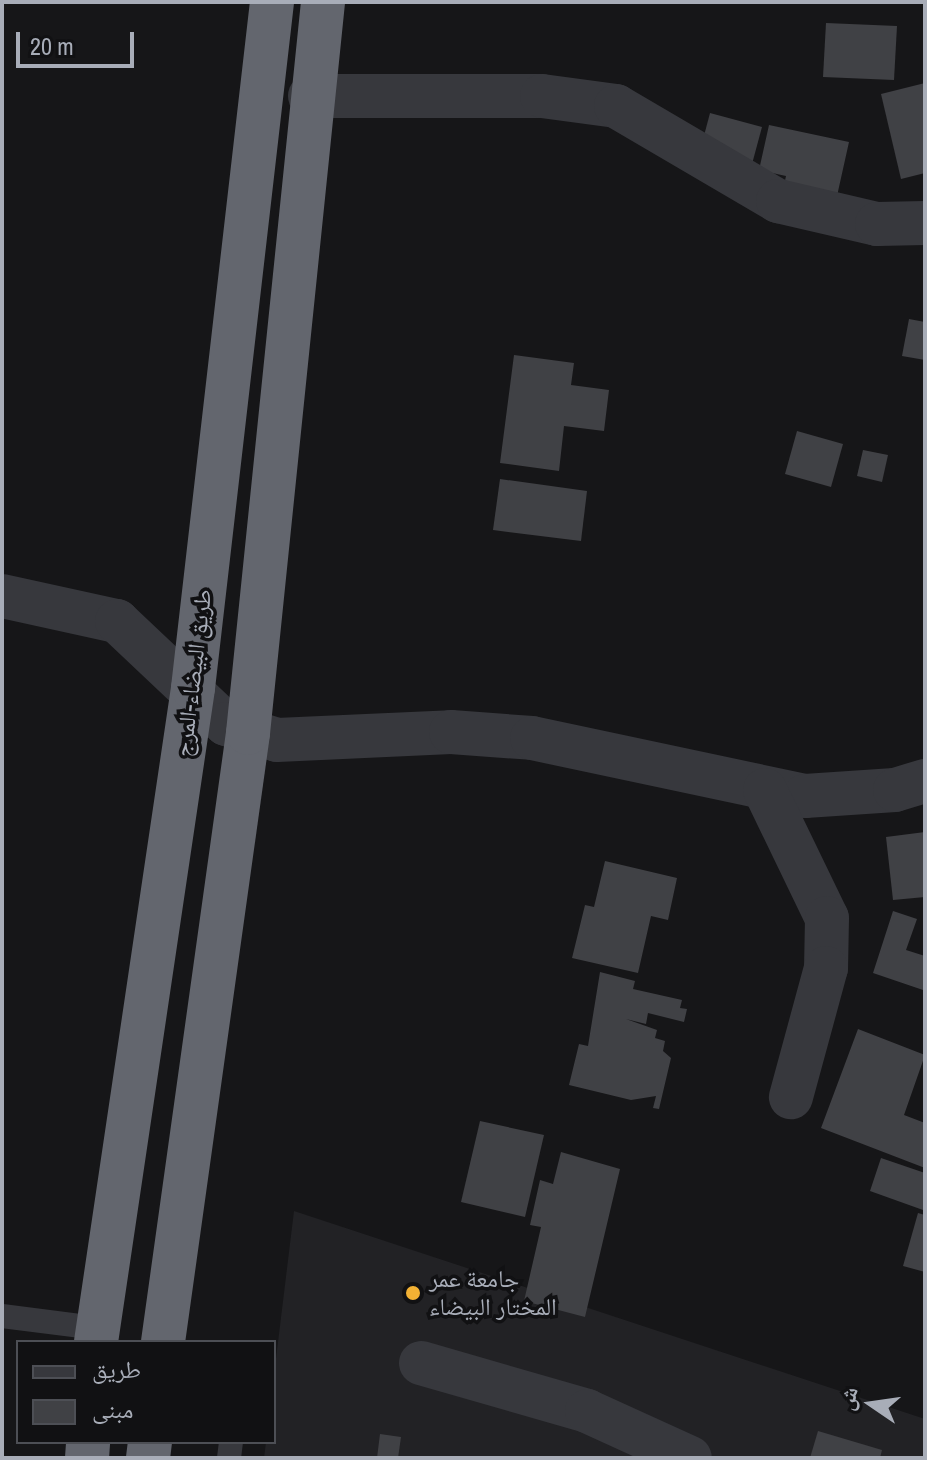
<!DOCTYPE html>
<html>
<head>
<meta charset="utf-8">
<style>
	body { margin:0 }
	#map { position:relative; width:927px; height:1460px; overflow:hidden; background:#161618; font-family:"Archivo Narrow","Noto Naskh Arabic",sans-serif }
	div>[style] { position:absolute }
	.built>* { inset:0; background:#222225 }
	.building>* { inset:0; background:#404145 }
	.lane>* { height:24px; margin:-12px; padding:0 12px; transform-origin:12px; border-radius:12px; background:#37383d }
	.street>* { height:44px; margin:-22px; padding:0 22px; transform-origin:22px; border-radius:22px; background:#37383d }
	.highway>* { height:44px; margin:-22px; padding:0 22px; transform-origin:22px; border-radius:22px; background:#63666e }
	.dots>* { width:22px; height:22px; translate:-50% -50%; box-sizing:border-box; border:4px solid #111113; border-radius:50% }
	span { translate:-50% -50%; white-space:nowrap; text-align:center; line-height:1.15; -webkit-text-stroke:7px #111113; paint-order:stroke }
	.street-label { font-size:24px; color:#a8adb8 }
	.poi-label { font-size:24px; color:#a8adb8 }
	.left { translate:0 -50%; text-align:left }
	.frame { position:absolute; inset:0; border:4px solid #a8adb8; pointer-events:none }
	.legend { position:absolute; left:16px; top:1340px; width:260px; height:104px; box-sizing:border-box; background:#111113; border:2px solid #4d4f55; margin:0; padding:10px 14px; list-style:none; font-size:24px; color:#a8adb8 }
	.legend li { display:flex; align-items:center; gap:16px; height:40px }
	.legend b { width:40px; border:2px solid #4d4f55 }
	.north { position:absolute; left:831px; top:1364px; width:80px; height:80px; -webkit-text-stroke:6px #111113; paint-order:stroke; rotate:283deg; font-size:22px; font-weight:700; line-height:32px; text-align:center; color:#a8adb8 }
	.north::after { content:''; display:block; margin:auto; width:28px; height:36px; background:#a8adb8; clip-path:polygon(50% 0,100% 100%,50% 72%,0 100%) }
	.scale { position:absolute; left:16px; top:32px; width:118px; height:36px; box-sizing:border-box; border:4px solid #a8adb8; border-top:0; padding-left:10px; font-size:24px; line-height:28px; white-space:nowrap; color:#a8adb8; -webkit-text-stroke:6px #111113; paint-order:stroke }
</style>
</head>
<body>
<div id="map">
	<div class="built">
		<i style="clip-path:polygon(294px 1211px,925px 1419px,925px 1458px,264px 1458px,266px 1442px,274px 1442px,274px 1375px)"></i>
	</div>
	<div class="building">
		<i style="clip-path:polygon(826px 23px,897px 26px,894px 80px,823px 77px)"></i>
		<i style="clip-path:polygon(925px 83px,925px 173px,901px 179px,881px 94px)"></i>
		<i style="clip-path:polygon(710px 113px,762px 127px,752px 164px,700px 151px)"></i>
		<i style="clip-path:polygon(769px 125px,849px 142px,835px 205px,782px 194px,786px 176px,759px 170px)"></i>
		<i style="clip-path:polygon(909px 319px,925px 322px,925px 360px,902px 356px)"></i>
		<i style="clip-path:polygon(514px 355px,574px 363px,571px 385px,609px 390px,604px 431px,564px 426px,559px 471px,500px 463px)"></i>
		<i style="clip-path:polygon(797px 431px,843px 444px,831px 487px,785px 474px)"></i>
		<i style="clip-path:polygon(863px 450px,888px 455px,882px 482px,857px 476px)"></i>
		<i style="clip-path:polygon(500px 479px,587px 491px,581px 541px,493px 530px)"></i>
		<i style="clip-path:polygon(925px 832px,925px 897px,893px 900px,886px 837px)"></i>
		<i style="clip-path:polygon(605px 861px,677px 878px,668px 920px,651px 916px,638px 973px,572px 958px,585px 905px,594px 907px)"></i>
		<i style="clip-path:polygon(893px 911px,917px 919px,906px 950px,925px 956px,925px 998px,923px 990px,873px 973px)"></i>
		<i style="clip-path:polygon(600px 972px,635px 981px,633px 989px,682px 1000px,680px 1008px,687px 1009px,684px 1022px,648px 1013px,646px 1024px,626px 1019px,657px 1030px,655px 1038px,665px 1041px,663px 1051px,671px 1058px,659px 1109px,653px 1108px,656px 1096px,631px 1100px,569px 1085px,579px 1044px,588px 1046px)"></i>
		<i style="clip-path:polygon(858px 1029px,925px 1055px,904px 1115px,925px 1123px,925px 1168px,821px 1128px)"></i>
		<i style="clip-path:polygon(480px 1121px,544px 1135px,525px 1217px,461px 1202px)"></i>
		<i style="clip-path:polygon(561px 1152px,620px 1169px,585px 1317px,524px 1301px,541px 1227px,530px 1225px,540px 1180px,553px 1184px)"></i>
		<i style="clip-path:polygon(881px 1158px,925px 1173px,923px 1210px,870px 1191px)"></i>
		<i style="clip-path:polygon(918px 1213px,925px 1215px,925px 1272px,903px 1266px)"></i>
		<i style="clip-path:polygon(818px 1431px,882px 1450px,880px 1458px,810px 1458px)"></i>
		<i style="clip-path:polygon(380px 1434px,401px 1437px,398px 1458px,377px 1458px)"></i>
	</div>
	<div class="lane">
		<i style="left:2px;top:1316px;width:96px;rotate:7.2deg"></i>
		<i style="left:229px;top:1458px;width:16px;rotate:-83deg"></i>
	</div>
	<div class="street">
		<i style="left:310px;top:96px;width:232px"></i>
		<i style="left:542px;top:96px;width:75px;rotate:7.7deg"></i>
		<i style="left:616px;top:106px;width:188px;rotate:30.4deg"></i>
		<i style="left:778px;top:201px;width:102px;rotate:13.1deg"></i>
		<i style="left:877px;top:224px;width:48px;rotate:-1.2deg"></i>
		<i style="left:2px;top:596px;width:118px;rotate:12.3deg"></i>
		<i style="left:117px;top:621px;width:150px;rotate:43.4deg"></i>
		<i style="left:226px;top:724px;width:53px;rotate:17.4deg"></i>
		<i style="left:277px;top:740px;width:174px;rotate:-2.6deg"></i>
		<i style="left:451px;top:732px;width:81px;rotate:4.2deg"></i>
		<i style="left:532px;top:738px;width:279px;rotate:12deg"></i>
		<i style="left:805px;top:796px;width:90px;rotate:-3.8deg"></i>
		<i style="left:895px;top:790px;width:31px;rotate:-17deg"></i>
		<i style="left:765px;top:790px;width:142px;rotate:64.2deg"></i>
		<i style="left:827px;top:918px;width:50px;rotate:91.1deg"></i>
		<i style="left:826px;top:968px;width:134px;rotate:105.2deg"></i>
		<i style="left:421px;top:1363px;width:173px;rotate:16.1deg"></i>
		<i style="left:587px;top:1411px;width:113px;rotate:24.5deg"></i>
	</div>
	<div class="highway">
		<i style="left:96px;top:1342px;width:661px;rotate:-81.56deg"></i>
		<i style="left:193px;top:688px;width:691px;rotate:-83.43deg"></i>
		<i style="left:163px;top:1342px;width:615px;rotate:-82.05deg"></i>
		<i style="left:248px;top:733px;width:735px;rotate:-84.14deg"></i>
		<i style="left:87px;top:1458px;width:16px;rotate:-86deg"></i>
		<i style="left:148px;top:1458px;width:16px;rotate:-83deg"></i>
	</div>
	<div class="dots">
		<i style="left:413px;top:1293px;background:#f2b134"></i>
	</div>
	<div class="street-label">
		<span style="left:193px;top:673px;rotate:-83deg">طريق البيضاء-المرج</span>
	</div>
	<div class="poi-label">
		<span class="left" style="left:429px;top:1293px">جامعة عمر<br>المختار البيضاء</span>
	</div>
	<div class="frame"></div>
	<ul class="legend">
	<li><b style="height:10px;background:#37383d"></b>طريق</li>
	<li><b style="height:22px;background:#404145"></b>مبنى</li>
	</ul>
	<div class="north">ش</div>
	<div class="scale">20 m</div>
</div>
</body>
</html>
